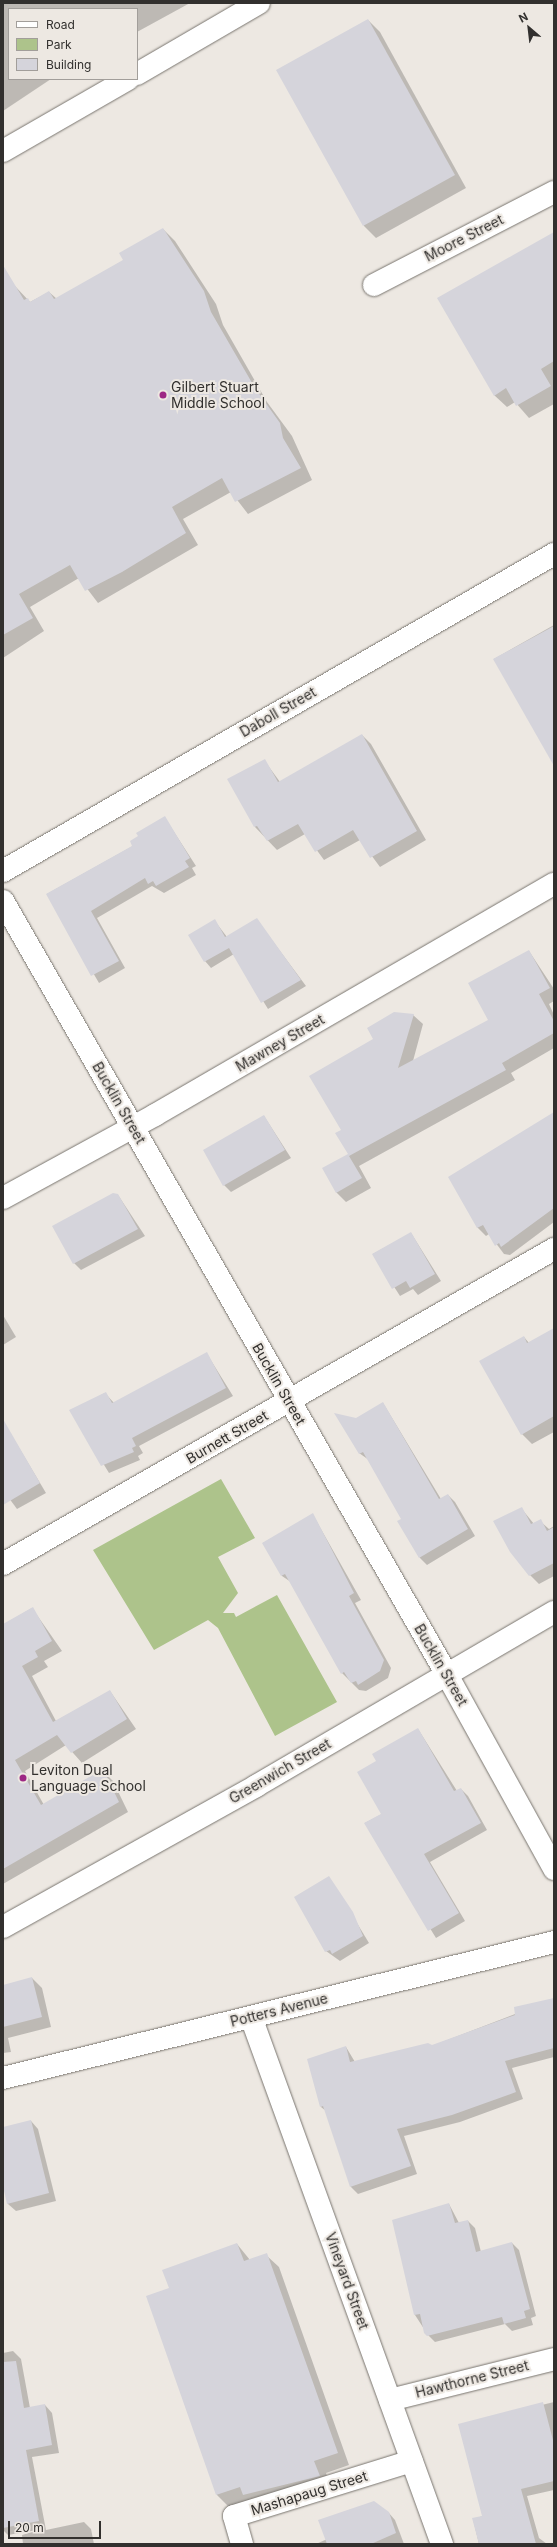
<!DOCTYPE html>
<html>
<head>
<meta charset="utf-8">
<style>
	body { margin:0 }
	#map { position:relative; width:557px; height:2547px; overflow:hidden; background:#ede8e2; font-family:Inter,sans-serif }
	div>[style] { position:absolute }
	.green>* { inset:0; background:#adc38b }
	.shadow>* { inset:0; background:#0003 }
	.building>* { inset:0; background:#d5d4db }
	.roads { filter:drop-shadow(0 0 1px #79756f) drop-shadow(0 0 1px #79756f) }
	.minor>* { height:22px; margin:-11px; padding:0 11px; transform-origin:11px; border-radius:11px; background:#fff }
	.tertiary>* { height:22px; margin:-11px; padding:0 11px; transform-origin:11px; border-radius:11px; background:#fff }
	.dots>* { width:11px; height:11px; translate:-50% -50%; box-sizing:border-box; border:2px solid #ede8e2; border-radius:50% }
	span { translate:-50% -50%; white-space:nowrap; text-align:center; line-height:1.15; -webkit-text-stroke:4px #ede8e2; paint-order:stroke }
	.street-label { font-size:14px; color:#32302e }
	.poi-label { font-size:14px; color:#32302e }
	.left { translate:0 -50%; text-align:left }
	.frame { position:absolute; inset:0; border:4px solid #32302e; pointer-events:none }
	.legend { position:absolute; left:8px; top:8px; width:130px; height:72px; box-sizing:border-box; background:#ede8e2; border:1px solid #a29e9a; margin:0; padding:5px 7px; list-style:none; font-size:12px; color:#32302e }
	.legend li { display:flex; align-items:center; gap:8px; height:20px }
	.legend b { width:20px; border:1px solid #a29e9a }
	.north { position:absolute; left:509px; top:8px; width:40px; height:40px; -webkit-text-stroke:3px #ede8e2; paint-order:stroke; rotate:332deg; font-size:11px; font-weight:700; line-height:16px; text-align:center; color:#32302e }
	.north::after { content:''; display:block; margin:auto; width:14px; height:18px; background:#32302e; clip-path:polygon(50% 0,100% 100%,50% 72%,0 100%) }
	.scale { position:absolute; left:8px; top:2521px; width:93px; height:18px; box-sizing:border-box; border:2px solid #32302e; border-top:0; padding-left:5px; font-size:12px; line-height:14px; white-space:nowrap; color:#32302e; -webkit-text-stroke:3px #ede8e2; paint-order:stroke }
</style>
</head>
<body>
<div id="map">
	<div class="green">
		<i style="clip-path:polygon(221px 1479px,255px 1538px,218px 1557px,238px 1593px,223px 1613px,234px 1613px,236px 1617px,277px 1595px,337px 1702px,275px 1736px,218px 1628px,208px 1620px,154px 1650px,93px 1550px)"></i>
	</div>
	<div class="shadow">
		<i style="clip-path:polygon(3px 3px,190px 3px,137px 32px,137px 9px,9px 9px,9px 79px,51px 79px,3px 111px)"></i>
		<i style="clip-path:polygon(368px 20px,380px 32px,466px 188px,376px 238px,364px 226px)"></i>
		<i style="clip-path:polygon(163px 229px,175px 241px,216px 304px,223px 325px,267px 402px,292px 436px,312px 480px,248px 514px,231px 492px,183px 519px,198px 545px,98px 603px,79px 578px,30px 607px,44px 631px,3px 658px,3px 292px,14px 285px,30px 302px,49px 292px,57px 299px,124px 260px)"></i>
		<i style="clip-path:polygon(554px 233px,554px 404px,529px 418px,515px 402px,507px 407px,494px 395px)"></i>
		<i style="clip-path:polygon(554px 625px,554px 764px,494px 659px)"></i>
		<i style="clip-path:polygon(362px 735px,371px 744px,426px 840px,380px 867px,360px 840px,324px 860px,305px 834px,277px 850px,255px 827px,264px 760px,280px 782px)"></i>
		<i style="clip-path:polygon(165px 818px,196px 866px,192px 868px,196px 875px,164px 893px,152px 886px,97px 918px,125px 968px,99px 983px,47px 894px,133px 846px,140px 836px)"></i>
		<i style="clip-path:polygon(214px 920px,227px 937px,257px 920px,306px 986px,268px 1009px,234px 954px,211px 968px,205px 961px)"></i>
		<i style="clip-path:polygon(529px 951px,554px 989px,554px 1001px,549px 1004px,554px 1015px,554px 1048px,511px 1073px,515px 1080px,359px 1166px,371px 1188px,346px 1202px,336px 1192px,349px 1154px,342px 1130px,375px 1039px,413px 1015px,423px 1024px,413px 1061px,490px 1020px)"></i>
		<i style="clip-path:polygon(554px 1114px,554px 1222px,510px 1255px,504px 1254px,489px 1234px,486px 1236px,477px 1227px)"></i>
		<i style="clip-path:polygon(264px 1116px,291px 1158px,231px 1192px,224px 1185px)"></i>
		<i style="clip-path:polygon(118px 1195px,145px 1236px,81px 1270px,74px 1263px)"></i>
		<i style="clip-path:polygon(411px 1233px,441px 1281px,418px 1295px,413px 1289px,400px 1296px,373px 1254px)"></i>
		<i style="clip-path:polygon(3px 1315px,16px 1337px,3px 1345px)"></i>
		<i style="clip-path:polygon(554px 1329px,554px 1432px,532px 1444px,522px 1434px,524px 1337px,529px 1343px)"></i>
		<i style="clip-path:polygon(207px 1354px,233px 1396px,139px 1446px,143px 1453px,138px 1456px,140px 1460px,109px 1473px,71px 1411px,105px 1393px,114px 1403px)"></i>
		<i style="clip-path:polygon(383px 1403px,441px 1499px,448px 1495px,455px 1502px,475px 1536px,427px 1565px,420px 1558px,403px 1519px,369px 1460px,359px 1453px,357px 1419px)"></i>
		<i style="clip-path:polygon(6px 1426px,46px 1493px,17px 1509px,3px 1490px,3px 1428px)"></i>
		<i style="clip-path:polygon(521px 1508px,534px 1524px,540px 1521px,549px 1529px,554px 1526px,554px 1576px,539px 1584px,530px 1575px)"></i>
		<i style="clip-path:polygon(313px 1515px,361px 1600px,355px 1603px,391px 1668px,388px 1678px,366px 1691px,359px 1690px,342px 1673px,291px 1582px,282px 1576px,263px 1543px)"></i>
		<i style="clip-path:polygon(32px 1608px,62px 1651px,44px 1661px,48px 1667px,32px 1676px,56px 1721px,110px 1691px,136px 1729px,82px 1763px,66px 1745px,25px 1771px,44px 1805px,103px 1771px,113px 1781px,128px 1812px,3px 1884px,3px 1625px)"></i>
		<i style="clip-path:polygon(418px 1729px,457px 1791px,461px 1789px,468px 1796px,487px 1830px,430px 1862px,465px 1921px,436px 1938px,365px 1823px,382px 1814px)"></i>
		<i style="clip-path:polygon(329px 1877px,369px 1943px,340px 1961px,326px 1951px)"></i>
		<i style="clip-path:polygon(32px 1978px,42px 1988px,51px 2027px,8px 2038px,11px 2052px,3px 2053px,3px 1986px)"></i>
		<i style="clip-path:polygon(554px 1999px,554px 2057px,512px 2068px,523px 2099px,460px 2122px,404px 2136px,417px 2174px,358px 2194px,351px 2187px,326px 2111px,321px 2107px,346px 2047px,355px 2062px,432px 2046px)"></i>
		<i style="clip-path:polygon(31px 2121px,38px 2129px,56px 2201px,16px 2211px,8px 2204px,3px 2182px,3px 2128px)"></i>
		<i style="clip-path:polygon(449px 2204px,459px 2223px,468px 2221px,475px 2228px,481px 2252px,512px 2243px,519px 2250px,536px 2316px,531px 2318px,533px 2325px,512px 2331px,505px 2324px,435px 2342px,428px 2335px,415px 2315px,393px 2221px)"></i>
		<i style="clip-path:polygon(237px 2244px,250px 2260px,266px 2255px,279px 2267px,349px 2465px,326px 2473px,331px 2489px,229px 2507px,217px 2495px,170px 2289px)"></i>
		<i style="clip-path:polygon(13px 2351px,21px 2359px,30px 2408px,45px 2405px,52px 2413px,59px 2453px,32px 2457px,46px 2530px,84px 2522px,91px 2529px,94px 2544px,23px 2544px,22px 2535px,43px 2529px,8px 2535px,3px 2530px,3px 2353px)"></i>
		<i style="clip-path:polygon(554px 2402px,554px 2490px,527px 2496px,539px 2538px,547px 2544px,479px 2544px,473px 2519px,483px 2516px,460px 2425px)"></i>
		<i style="clip-path:polygon(388px 2512px,395px 2520px,404px 2544px,316px 2544px)"></i>
	</div>
	<div class="building">
		<i style="clip-path:polygon(368px 19px,455px 175px,363px 226px,276px 70px)"></i>
		<i style="clip-path:polygon(163px 228px,204px 291px,211px 312px,255px 388px,280px 423px,283px 438px,301px 468px,235px 502px,222px 478px,172px 507px,186px 533px,122px 572px,85px 591px,70px 565px,19px 594px,33px 618px,3px 635px,3px 265px,24px 300px,28px 298px,30px 302px,49px 291px,54px 299px,123px 260px,119px 253px)"></i>
		<i style="clip-path:polygon(554px 232px,554px 361px,541px 369px,551px 386px,516px 406px,506px 388px,494px 396px,437px 298px)"></i>
		<i style="clip-path:polygon(554px 626px,554px 766px,493px 659px)"></i>
		<i style="clip-path:polygon(362px 734px,417px 831px,370px 858px,353px 830px,315px 852px,298px 824px,267px 841px,257px 826px,254px 827px,227px 779px,265px 759px,278px 782px)"></i>
		<i style="clip-path:polygon(165px 816px,190px 858px,185px 861px,189px 867px,156px 886px,153px 881px,148px 884px,145px 878px,91px 911px,119px 961px,91px 976px,46px 894px,132px 846px,130px 841px,138px 836px,136px 833px)"></i>
		<i style="clip-path:polygon(257px 918px,301px 980px,261px 1003px,229px 948px,204px 962px,188px 935px,215px 919px,225px 937px)"></i>
		<i style="clip-path:polygon(529px 950px,550px 988px,539px 994px,554px 1021px,554px 1033px,502px 1063px,506px 1070px,349px 1156px,362px 1178px,336px 1193px,322px 1168px,348px 1154px,335px 1133px,341px 1130px,309px 1076px,373px 1039px,367px 1028px,394px 1012px,414px 1014px,398px 1068px,488px 1020px,468px 983px)"></i>
		<i style="clip-path:polygon(554px 1112px,554px 1208px,501px 1247px,499px 1243px,495px 1246px,483px 1225px,477px 1228px,448px 1177px)"></i>
		<i style="clip-path:polygon(264px 1115px,285px 1150px,223px 1186px,203px 1150px)"></i>
		<i style="clip-path:polygon(113px 1193px,118px 1194px,138px 1229px,73px 1264px,52px 1226px)"></i>
		<i style="clip-path:polygon(411px 1232px,435px 1274px,410px 1288px,406px 1281px,392px 1289px,372px 1254px)"></i>
		<i style="clip-path:polygon(554px 1328px,554px 1416px,521px 1435px,479px 1361px,524px 1336px,527px 1343px)"></i>
		<i style="clip-path:polygon(207px 1352px,226px 1388px,132px 1438px,136px 1446px,132px 1448px,134px 1452px,101px 1466px,69px 1410px,106px 1392px,112px 1403px)"></i>
		<i style="clip-path:polygon(383px 1402px,439px 1499px,448px 1494px,468px 1529px,419px 1558px,397px 1521px,401px 1519px,363px 1452px,359px 1454px,334px 1413px,356px 1418px)"></i>
		<i style="clip-path:polygon(3px 1419px,40px 1483px,3px 1505px)"></i>
		<i style="clip-path:polygon(522px 1507px,531px 1524px,541px 1519px,547px 1531px,554px 1527px,554px 1563px,529px 1576px,510px 1552px,493px 1521px)"></i>
		<i style="clip-path:polygon(313px 1513px,354px 1593px,349px 1596px,384px 1660px,380px 1671px,358px 1685px,356px 1681px,351px 1683px,344px 1672px,341px 1674px,285px 1574px,281px 1576px,262px 1543px)"></i>
		<i style="clip-path:polygon(33px 1607px,52px 1641px,35px 1651px,38px 1657px,22px 1666px,53px 1722px,110px 1690px,127px 1719px,71px 1753px,57px 1735px,15px 1760px,41px 1805px,103px 1769px,119px 1802px,3px 1869px,3px 1624px)"></i>
		<i style="clip-path:polygon(418px 1728px,454px 1791px,461px 1788px,481px 1823px,424px 1854px,459px 1913px,428px 1931px,364px 1823px,381px 1814px,357px 1772px,376px 1761px,372px 1754px)"></i>
		<i style="clip-path:polygon(329px 1876px,353px 1912px,363px 1936px,332px 1954px,330px 1950px,325px 1952px,294px 1897px)"></i>
		<i style="clip-path:polygon(32px 1977px,42px 2017px,3px 2027px,3px 1985px)"></i>
		<i style="clip-path:polygon(554px 1998px,554px 2048px,505px 2061px,516px 2092px,452px 2115px,397px 2129px,411px 2166px,350px 2187px,323px 2106px,320px 2107px,307px 2059px,346px 2046px,350px 2062px,428px 2043px,432px 2045px,515px 2015px,514px 2007px)"></i>
		<i style="clip-path:polygon(31px 2120px,49px 2193px,7px 2204px,3px 2186px,3px 2127px)"></i>
		<i style="clip-path:polygon(449px 2203px,455px 2223px,468px 2220px,476px 2252px,512px 2242px,530px 2309px,524px 2311px,526px 2318px,504px 2324px,502px 2317px,427px 2336px,424px 2333px,420px 2314px,414px 2315px,392px 2220px)"></i>
		<i style="clip-path:polygon(237px 2243px,244px 2261px,267px 2253px,338px 2453px,314px 2461px,320px 2476px,243px 2495px,240px 2487px,216px 2495px,146px 2296px,169px 2288px,162px 2270px)"></i>
		<i style="clip-path:polygon(16px 2361px,24px 2408px,45px 2404px,52px 2445px,26px 2450px,39px 2521px,3px 2528px,3px 2362px)"></i>
		<i style="clip-path:polygon(543px 2402px,554px 2444px,554px 2481px,521px 2489px,536px 2544px,479px 2544px,472px 2518px,482px 2516px,458px 2424px)"></i>
		<i style="clip-path:polygon(374px 2501px,389px 2512px,396px 2533px,371px 2544px,327px 2544px,318px 2520px)"></i>
	</div>
	<div class="roads">
		<div class="minor">
			<i style="left:137px;top:74px;width:141px;rotate:-30.2deg"></i>
			<i style="left:3px;top:151px;width:144px;rotate:-29.9deg"></i>
			<i style="left:374px;top:285px;width:203px;rotate:-27.3deg"></i>
			<i style="left:3px;top:871px;width:636px;rotate:-29.91deg"></i>
			<i style="left:3px;top:1198px;width:173px;rotate:-28.6deg"></i>
			<i style="left:155px;top:1115px;width:461px;rotate:-30.1deg"></i>
			<i style="left:3px;top:1564px;width:635px;rotate:-29.76deg"></i>
			<i style="left:3px;top:1927px;width:290px;rotate:-29.1deg"></i>
			<i style="left:256px;top:1786px;width:345px;rotate:-30.3deg"></i>
			<i style="left:251px;top:2017px;width:561px;rotate:70.08deg"></i>
			<i style="left:3px;top:2078px;width:568px;rotate:-13.86deg"></i>
			<i style="left:390px;top:2400px;width:169px;rotate:-14deg"></i>
			<i style="left:242px;top:2544px;width:29px;rotate:-106deg"></i>
			<i style="left:234px;top:2516px;width:186px;rotate:-17.2deg"></i>
		</div>
		<div class="tertiary">
			<i style="left:3px;top:901px;width:890px;rotate:60.15deg"></i>
			<i style="left:446px;top:1673px;width:224px;rotate:61.1deg"></i>
		</div>
	</div>
	<div class="dots">
		<i style="left:163px;top:395px;background:#9d2884"></i>
		<i style="left:23px;top:1778px;background:#9d2884"></i>
	</div>
	<div class="street-label">
		<span style="left:464px;top:238px;rotate:-27deg">Moore Street</span>
		<span style="left:278px;top:712px;rotate:-30deg">Daboll Street</span>
		<span style="left:280px;top:1043px;rotate:-30deg">Mawney Street</span>
		<span style="left:119px;top:1103px;rotate:60deg">Bucklin Street</span>
		<span style="left:279px;top:1384px;rotate:60deg">Bucklin Street</span>
		<span style="left:227px;top:1437px;rotate:-30deg">Burnett Street</span>
		<span style="left:441px;top:1665px;rotate:60deg">Bucklin Street</span>
		<span style="left:280px;top:1771px;rotate:-30deg">Greenwich Street</span>
		<span style="left:279px;top:2010px;rotate:-14deg">Potters Avenue</span>
		<span style="left:347px;top:2281px;rotate:70deg">Vineyard Street</span>
		<span style="left:472px;top:2379px;rotate:-14deg">Hawthorne Street</span>
		<span style="left:309px;top:2493px;rotate:-17deg">Mashapaug Street</span>
	</div>
	<div class="poi-label">
		<span class="left" style="left:171px;top:395px">Gilbert Stuart<br>Middle School</span>
		<span class="left" style="left:31px;top:1778px">Leviton Dual<br>Language School</span>
	</div>
	<div class="frame"></div>
	<ul class="legend">
	<li><b style="height:5px;background:#fff"></b>Road</li>
	<li><b style="height:11px;background:#adc38b"></b>Park</li>
	<li><b style="height:11px;background:#d5d4db"></b>Building</li>
	</ul>
	<div class="north">N</div>
	<div class="scale">20 m</div>
</div>
</body>
</html>
